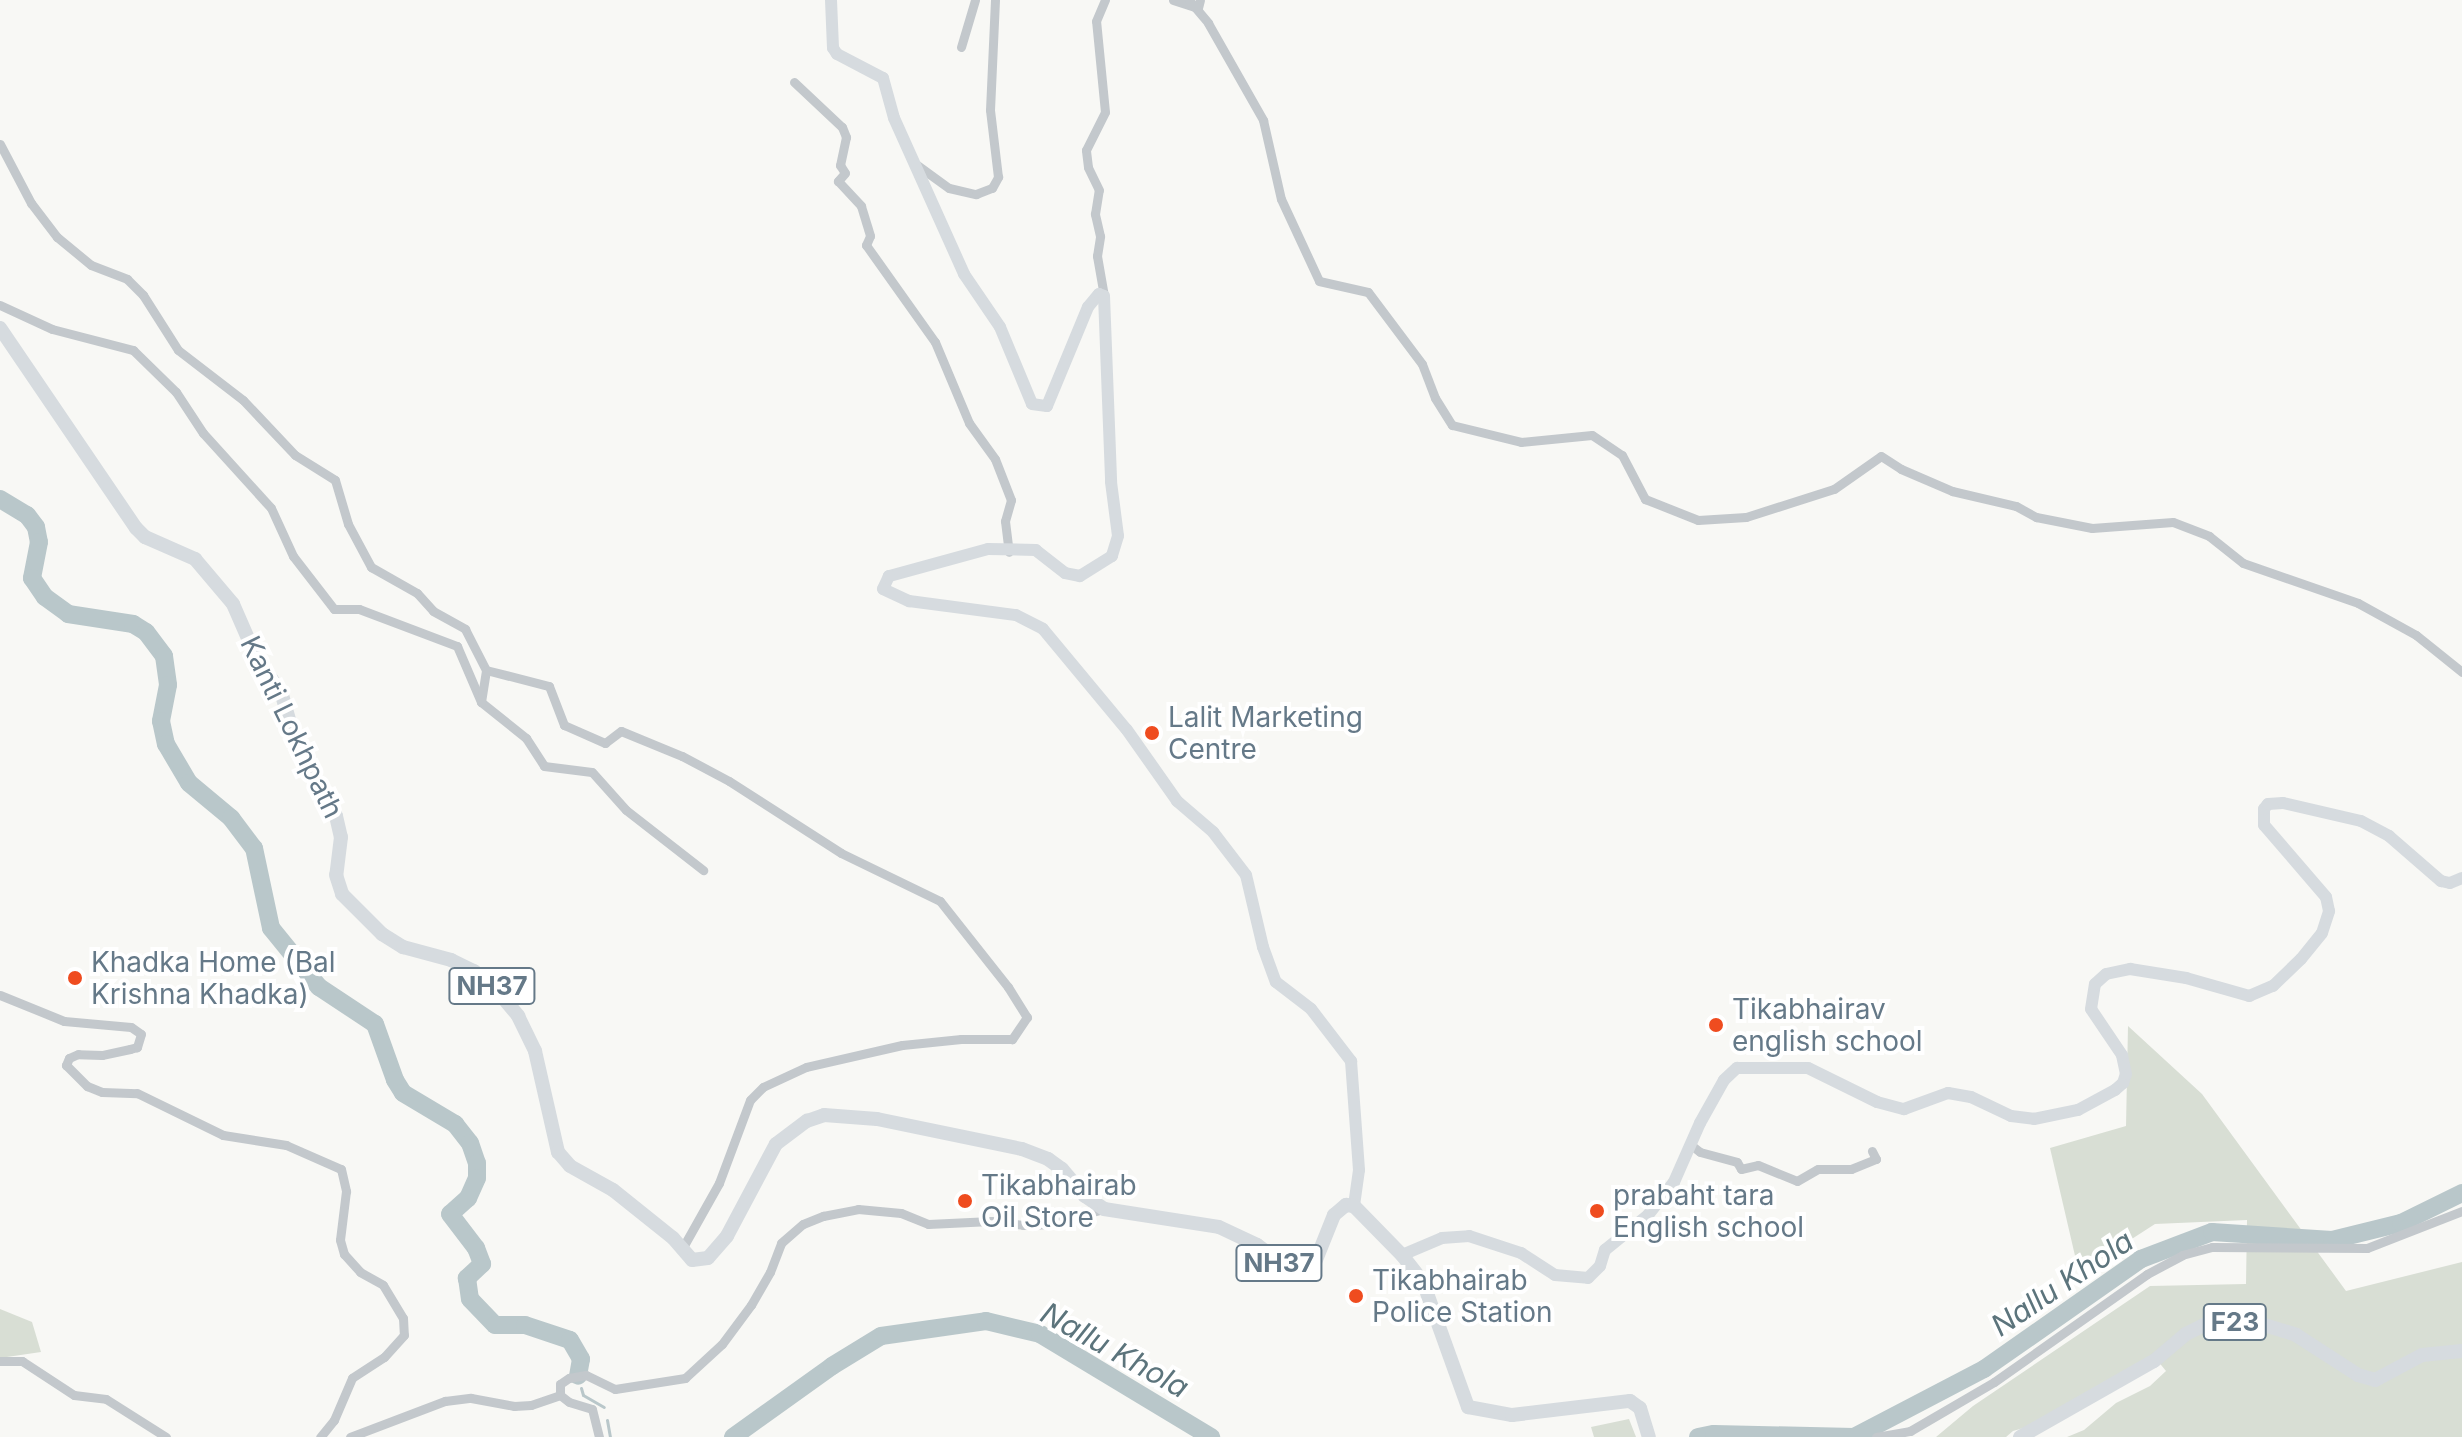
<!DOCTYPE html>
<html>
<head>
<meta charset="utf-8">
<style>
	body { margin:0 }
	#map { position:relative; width:2462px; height:1437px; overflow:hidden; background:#f8f8f5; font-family:Inter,sans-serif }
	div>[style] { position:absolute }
	.green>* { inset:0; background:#d8ded4 }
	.stream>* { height:3px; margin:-1.5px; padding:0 1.5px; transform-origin:1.5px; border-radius:1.5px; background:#b9c7ca }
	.river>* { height:18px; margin:-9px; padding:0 9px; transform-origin:9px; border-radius:9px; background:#b9c7ca }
	.street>* { height:9px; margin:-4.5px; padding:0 4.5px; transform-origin:4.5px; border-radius:4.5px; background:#c3c8cc }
	.secondary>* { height:12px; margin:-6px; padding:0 6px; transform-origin:6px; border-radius:6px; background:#d6dbdf }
	.primary>* { height:14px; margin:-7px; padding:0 7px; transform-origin:7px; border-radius:7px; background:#d6dbdf }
	.dots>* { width:22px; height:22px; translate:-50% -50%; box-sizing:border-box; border:4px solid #fff; border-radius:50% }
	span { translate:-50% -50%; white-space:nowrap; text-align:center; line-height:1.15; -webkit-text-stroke:8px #fff; paint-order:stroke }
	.shield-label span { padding:2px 6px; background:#fff; border:2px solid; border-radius:6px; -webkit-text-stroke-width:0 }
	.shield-label { font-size:26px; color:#657988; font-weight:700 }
	.poi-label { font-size:28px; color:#657988 }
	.left { translate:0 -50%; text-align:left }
	.street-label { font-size:28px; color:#657988 }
	.water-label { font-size:30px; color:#5c747c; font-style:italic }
</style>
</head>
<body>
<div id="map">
	<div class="green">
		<i style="clip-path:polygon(2128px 1026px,2202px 1094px,2346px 1291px,2462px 1262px,2462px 1437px,2067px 1437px,2084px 1430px,2116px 1403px,2150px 1386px,2166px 1371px,2157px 1360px,2068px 1415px,2013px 1431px,2006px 1437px,1936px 1437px,1973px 1406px,2150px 1286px,2246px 1284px,2247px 1220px,2155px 1224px,2079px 1273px,2050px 1148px,2126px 1126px)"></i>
		<i style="clip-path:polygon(0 1309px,32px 1322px,41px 1352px,0 1358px)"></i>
		<i style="clip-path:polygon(1629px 1419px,1636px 1437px,1594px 1437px,1591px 1427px)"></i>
	</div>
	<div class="stream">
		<i style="left:581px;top:1388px;width:7px;rotate:74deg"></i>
		<i style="left:583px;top:1395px;width:24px;rotate:30deg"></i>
		<i style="left:607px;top:1420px;width:17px;rotate:80deg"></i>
	</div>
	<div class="river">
		<i style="left:0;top:499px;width:31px;rotate:31deg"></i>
		<i style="left:27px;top:515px;width:15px;rotate:53deg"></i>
		<i style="left:36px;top:527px;width:15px;rotate:79deg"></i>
		<i style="left:39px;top:542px;width:37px;rotate:101deg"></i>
		<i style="left:32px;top:578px;width:23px;rotate:56deg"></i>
		<i style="left:45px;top:597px;width:29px;rotate:36deg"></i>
		<i style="left:68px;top:614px;width:66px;rotate:8.7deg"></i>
		<i style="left:133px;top:624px;width:15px;rotate:32deg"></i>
		<i style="left:146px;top:632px;width:30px;rotate:53deg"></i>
		<i style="left:164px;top:656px;width:29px;rotate:82deg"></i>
		<i style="left:168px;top:685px;width:37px;rotate:101deg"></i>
		<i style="left:161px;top:721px;width:24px;rotate:78deg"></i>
		<i style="left:166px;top:744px;width:45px;rotate:59.5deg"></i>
		<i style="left:189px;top:783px;width:55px;rotate:39.8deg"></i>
		<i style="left:231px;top:818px;width:38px;rotate:53deg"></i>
		<i style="left:254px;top:848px;width:82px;rotate:78deg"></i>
		<i style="left:271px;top:928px;width:76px;rotate:50.9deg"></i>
		<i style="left:319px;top:987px;width:67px;rotate:33.5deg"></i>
		<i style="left:375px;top:1024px;width:59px;rotate:70.3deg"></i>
		<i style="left:395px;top:1080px;width:15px;rotate:58deg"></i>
		<i style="left:403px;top:1093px;width:61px;rotate:30.8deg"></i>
		<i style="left:455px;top:1124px;width:24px;rotate:52deg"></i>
		<i style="left:470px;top:1143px;width:21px;rotate:71deg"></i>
		<i style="left:477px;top:1163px;width:15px;rotate:90deg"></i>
		<i style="left:477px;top:1178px;width:22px;rotate:114deg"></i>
		<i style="left:468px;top:1198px;width:24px;rotate:138deg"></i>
		<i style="left:450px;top:1214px;width:43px;rotate:52.6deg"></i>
		<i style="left:476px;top:1248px;width:17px;rotate:69deg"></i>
		<i style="left:482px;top:1264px;width:21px;rotate:137deg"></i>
		<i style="left:467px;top:1278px;width:21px;rotate:82deg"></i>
		<i style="left:470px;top:1299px;width:36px;rotate:46deg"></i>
		<i style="left:495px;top:1325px;width:30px"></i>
		<i style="left:525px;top:1325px;width:47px;rotate:18.4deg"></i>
		<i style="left:570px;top:1340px;width:22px;rotate:60deg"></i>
		<i style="left:581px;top:1359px;width:17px;rotate:100deg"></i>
		<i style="left:733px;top:1437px;width:122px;rotate:-35.6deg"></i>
		<i style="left:832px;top:1366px;width:57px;rotate:-31.5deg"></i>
		<i style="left:881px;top:1336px;width:106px;rotate:-8.1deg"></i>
		<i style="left:986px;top:1321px;width:56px;rotate:13.5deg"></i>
		<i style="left:1040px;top:1334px;width:200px;rotate:31.1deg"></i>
		<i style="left:1698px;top:1437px;width:16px;rotate:-11deg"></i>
		<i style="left:1714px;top:1434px;width:140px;rotate:1.2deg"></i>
		<i style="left:1854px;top:1437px;width:147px;rotate:-27.6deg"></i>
		<i style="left:1984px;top:1369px;width:192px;rotate:-35deg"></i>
		<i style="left:2141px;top:1259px;width:76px;rotate:-20.8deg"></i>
		<i style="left:2212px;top:1232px;width:120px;rotate:3.8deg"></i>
		<i style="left:2332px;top:1240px;width:71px;rotate:-13.8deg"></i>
		<i style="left:2401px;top:1223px;width:68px;rotate:-26.2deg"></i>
	</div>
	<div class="street">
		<i style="left:1173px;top:0;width:26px;rotate:18deg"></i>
		<i style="left:1198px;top:8px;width:8px;rotate:-76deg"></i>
		<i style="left:1189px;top:0;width:30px;rotate:50deg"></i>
		<i style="left:1208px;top:23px;width:112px;rotate:60.4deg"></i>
		<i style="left:1263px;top:120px;width:81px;rotate:77.2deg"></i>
		<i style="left:1281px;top:199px;width:90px;rotate:65.1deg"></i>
		<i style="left:1319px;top:281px;width:50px;rotate:12.7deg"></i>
		<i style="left:1368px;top:292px;width:90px;rotate:53.1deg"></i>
		<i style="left:1422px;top:364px;width:36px;rotate:69deg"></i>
		<i style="left:1435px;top:398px;width:32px;rotate:58deg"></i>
		<i style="left:1452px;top:425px;width:71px;rotate:13.8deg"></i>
		<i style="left:1521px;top:442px;width:71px;rotate:-5.6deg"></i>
		<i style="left:1592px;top:435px;width:36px;rotate:34deg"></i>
		<i style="left:1622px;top:455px;width:50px;rotate:62.4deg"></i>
		<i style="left:1645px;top:499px;width:57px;rotate:21.6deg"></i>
		<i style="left:1698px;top:520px;width:48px;rotate:-3.6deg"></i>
		<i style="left:1746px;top:517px;width:92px;rotate:-17.7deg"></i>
		<i style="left:1834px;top:489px;width:57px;rotate:-35.1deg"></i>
		<i style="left:1881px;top:456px;width:24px;rotate:33deg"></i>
		<i style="left:1901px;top:469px;width:56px;rotate:23.3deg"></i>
		<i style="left:1952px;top:491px;width:66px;rotate:13.2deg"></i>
		<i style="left:2016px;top:506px;width:23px;rotate:29deg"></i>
		<i style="left:2036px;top:517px;width:57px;rotate:11.1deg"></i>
		<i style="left:2092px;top:528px;width:81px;rotate:-4.2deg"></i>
		<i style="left:2173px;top:522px;width:39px;rotate:21deg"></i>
		<i style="left:2209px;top:536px;width:43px;rotate:38.5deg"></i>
		<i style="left:2243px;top:563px;width:122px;rotate:19.2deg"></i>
		<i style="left:2358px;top:603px;width:66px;rotate:28.9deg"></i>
		<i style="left:2416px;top:635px;width:59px;rotate:38.8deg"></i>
		<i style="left:961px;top:47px;width:49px;rotate:-73.4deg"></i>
		<i style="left:794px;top:82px;width:66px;rotate:43.2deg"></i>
		<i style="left:842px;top:127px;width:11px;rotate:68deg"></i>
		<i style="left:846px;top:137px;width:29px;rotate:102deg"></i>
		<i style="left:840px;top:165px;width:9px;rotate:58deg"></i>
		<i style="left:845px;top:173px;width:11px;rotate:131deg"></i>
		<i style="left:838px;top:181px;width:34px;rotate:47deg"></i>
		<i style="left:861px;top:206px;width:31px;rotate:73deg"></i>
		<i style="left:870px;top:236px;width:10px;rotate:114deg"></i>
		<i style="left:866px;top:245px;width:119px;rotate:54.6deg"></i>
		<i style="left:935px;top:342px;width:88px;rotate:67.2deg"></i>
		<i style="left:969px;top:423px;width:44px;rotate:54.2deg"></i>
		<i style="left:995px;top:459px;width:44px;rotate:68.7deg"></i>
		<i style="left:1011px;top:500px;width:22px;rotate:106deg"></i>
		<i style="left:1005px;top:521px;width:31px;rotate:83deg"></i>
		<i style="left:0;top:144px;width:67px;rotate:62.3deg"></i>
		<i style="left:31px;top:203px;width:43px;rotate:52.6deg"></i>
		<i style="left:57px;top:237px;width:44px;rotate:39.5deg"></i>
		<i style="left:91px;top:265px;width:39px;rotate:21deg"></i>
		<i style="left:127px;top:279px;width:23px;rotate:45deg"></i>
		<i style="left:143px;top:295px;width:65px;rotate:57.5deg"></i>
		<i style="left:178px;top:350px;width:82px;rotate:37.6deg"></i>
		<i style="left:243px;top:400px;width:76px;rotate:46.6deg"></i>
		<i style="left:295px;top:455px;width:47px;rotate:32deg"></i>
		<i style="left:335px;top:480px;width:46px;rotate:73.5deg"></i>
		<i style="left:348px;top:524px;width:49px;rotate:61.9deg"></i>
		<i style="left:371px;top:567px;width:53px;rotate:29.5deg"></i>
		<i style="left:417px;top:593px;width:24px;rotate:48deg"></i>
		<i style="left:433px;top:611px;width:37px;rotate:29deg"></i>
		<i style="left:465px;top:629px;width:46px;rotate:62.9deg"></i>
		<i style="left:486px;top:670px;width:65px;rotate:14.3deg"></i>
		<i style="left:549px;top:686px;width:42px;rotate:69deg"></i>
		<i style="left:564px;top:725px;width:45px;rotate:23.7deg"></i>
		<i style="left:605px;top:743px;width:20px;rotate:-37deg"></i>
		<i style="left:621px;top:731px;width:66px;rotate:22.3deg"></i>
		<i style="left:682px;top:756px;width:53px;rotate:28deg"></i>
		<i style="left:729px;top:781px;width:133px;rotate:32.7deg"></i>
		<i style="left:841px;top:853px;width:110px;rotate:25.9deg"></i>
		<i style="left:940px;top:901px;width:110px;rotate:51.7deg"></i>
		<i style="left:1008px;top:987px;width:36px;rotate:58deg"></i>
		<i style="left:1027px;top:1017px;width:27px;rotate:124deg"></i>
		<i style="left:1012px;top:1039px;width:51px;rotate:180deg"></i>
		<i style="left:961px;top:1039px;width:59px;rotate:174.2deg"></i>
		<i style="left:902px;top:1045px;width:98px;rotate:167.1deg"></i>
		<i style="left:806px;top:1067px;width:47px;rotate:155.1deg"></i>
		<i style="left:763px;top:1087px;width:18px;rotate:135deg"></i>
		<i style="left:750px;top:1100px;width:89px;rotate:110.5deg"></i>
		<i style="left:719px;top:1183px;width:76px;rotate:119.3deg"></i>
		<i style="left:917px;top:165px;width:39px;rotate:36deg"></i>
		<i style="left:949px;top:188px;width:28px;rotate:13deg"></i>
		<i style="left:976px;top:194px;width:17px;rotate:-21deg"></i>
		<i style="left:992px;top:188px;width:13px;rotate:-61deg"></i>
		<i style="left:998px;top:177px;width:67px;rotate:-96.8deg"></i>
		<i style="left:990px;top:110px;width:110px;rotate:-87.4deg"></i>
		<i style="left:1104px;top:296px;width:41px;rotate:-99.9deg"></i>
		<i style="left:1097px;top:256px;width:20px;rotate:-81deg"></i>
		<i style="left:1100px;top:236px;width:23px;rotate:-103deg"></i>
		<i style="left:1095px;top:214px;width:24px;rotate:-81deg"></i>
		<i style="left:1099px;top:190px;width:25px;rotate:-116deg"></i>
		<i style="left:1088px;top:167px;width:17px;rotate:-97deg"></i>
		<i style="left:1086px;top:150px;width:42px;rotate:-63.4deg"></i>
		<i style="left:1105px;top:112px;width:91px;rotate:-95.6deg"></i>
		<i style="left:1096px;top:21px;width:23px;rotate:-67deg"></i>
		<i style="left:0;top:305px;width:57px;rotate:24.8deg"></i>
		<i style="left:52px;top:329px;width:84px;rotate:14.5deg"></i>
		<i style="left:133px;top:350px;width:60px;rotate:44.3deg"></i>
		<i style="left:176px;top:392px;width:49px;rotate:56.6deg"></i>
		<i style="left:203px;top:433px;width:101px;rotate:47.8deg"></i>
		<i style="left:271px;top:508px;width:53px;rotate:65.4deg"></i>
		<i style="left:293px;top:556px;width:67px;rotate:52.3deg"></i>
		<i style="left:334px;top:609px;width:25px"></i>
		<i style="left:359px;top:609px;width:105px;rotate:20.7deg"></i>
		<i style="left:457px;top:646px;width:61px;rotate:66.8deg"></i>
		<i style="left:481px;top:702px;width:58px;rotate:38.7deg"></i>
		<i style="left:526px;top:738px;width:33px;rotate:57deg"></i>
		<i style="left:544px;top:766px;width:48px;rotate:7.1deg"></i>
		<i style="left:592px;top:772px;width:51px;rotate:48.2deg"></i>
		<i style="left:626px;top:810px;width:98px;rotate:37.9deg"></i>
		<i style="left:481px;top:702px;width:32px;rotate:-81deg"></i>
		<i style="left:0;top:995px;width:69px;rotate:22.1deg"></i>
		<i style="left:64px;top:1021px;width:67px;rotate:5.1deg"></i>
		<i style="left:131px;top:1027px;width:12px;rotate:35deg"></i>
		<i style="left:141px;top:1034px;width:14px;rotate:107deg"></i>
		<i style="left:137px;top:1047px;width:7px;rotate:164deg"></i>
		<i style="left:130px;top:1049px;width:29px;rotate:168deg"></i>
		<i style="left:102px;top:1055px;width:24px;rotate:-178deg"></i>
		<i style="left:78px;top:1054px;width:10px;rotate:156deg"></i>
		<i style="left:69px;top:1058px;width:8px;rotate:113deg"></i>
		<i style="left:66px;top:1065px;width:30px;rotate:45deg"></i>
		<i style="left:87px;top:1086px;width:16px;rotate:22deg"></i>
		<i style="left:102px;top:1092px;width:35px;rotate:2deg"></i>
		<i style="left:137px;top:1093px;width:96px;rotate:26deg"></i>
		<i style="left:223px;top:1135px;width:64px;rotate:9deg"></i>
		<i style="left:286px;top:1145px;width:60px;rotate:23.6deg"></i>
		<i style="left:341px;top:1169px;width:23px;rotate:77deg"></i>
		<i style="left:346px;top:1191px;width:49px;rotate:97deg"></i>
		<i style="left:340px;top:1240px;width:15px;rotate:74deg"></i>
		<i style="left:344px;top:1254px;width:24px;rotate:48deg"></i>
		<i style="left:360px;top:1272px;width:26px;rotate:29deg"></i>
		<i style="left:383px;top:1285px;width:39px;rotate:59deg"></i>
		<i style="left:403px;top:1318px;width:17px;rotate:87deg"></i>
		<i style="left:404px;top:1335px;width:30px;rotate:132deg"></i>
		<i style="left:384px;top:1357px;width:38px;rotate:147deg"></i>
		<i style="left:352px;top:1378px;width:46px;rotate:113.2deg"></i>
		<i style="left:334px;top:1420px;width:22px;rotate:129deg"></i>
		<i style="left:1691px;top:1145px;width:11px;rotate:38deg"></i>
		<i style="left:1700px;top:1152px;width:38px;rotate:15deg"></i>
		<i style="left:1737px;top:1162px;width:8px;rotate:60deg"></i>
		<i style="left:1741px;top:1169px;width:17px;rotate:-13deg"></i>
		<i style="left:1758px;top:1165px;width:42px;rotate:22.3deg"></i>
		<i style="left:1797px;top:1181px;width:24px;rotate:-30deg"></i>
		<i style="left:1818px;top:1169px;width:33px"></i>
		<i style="left:1851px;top:1169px;width:27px;rotate:-22deg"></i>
		<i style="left:1876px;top:1159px;width:9px;rotate:-117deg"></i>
		<i style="left:0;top:1361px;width:22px"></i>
		<i style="left:22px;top:1361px;width:62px;rotate:33.2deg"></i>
		<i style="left:74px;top:1395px;width:32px;rotate:7deg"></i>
		<i style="left:106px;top:1399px;width:71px;rotate:32.3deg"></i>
		<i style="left:560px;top:1395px;width:11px;rotate:-90deg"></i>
		<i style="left:560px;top:1384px;width:11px;rotate:-34deg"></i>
		<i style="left:569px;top:1378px;width:17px;rotate:-10deg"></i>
		<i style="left:586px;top:1375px;width:32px;rotate:26deg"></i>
		<i style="left:615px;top:1389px;width:71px;rotate:-8.9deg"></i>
		<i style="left:685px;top:1378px;width:50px;rotate:-42.6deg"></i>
		<i style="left:722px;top:1344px;width:49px;rotate:-53.4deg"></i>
		<i style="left:751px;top:1305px;width:38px;rotate:-60deg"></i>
		<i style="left:770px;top:1272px;width:31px;rotate:-69deg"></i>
		<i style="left:781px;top:1243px;width:29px;rotate:-41deg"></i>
		<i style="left:803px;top:1224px;width:22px;rotate:-22deg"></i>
		<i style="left:823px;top:1216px;width:36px;rotate:-11deg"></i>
		<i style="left:858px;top:1209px;width:43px;rotate:5.3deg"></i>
		<i style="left:901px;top:1213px;width:29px;rotate:22deg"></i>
		<i style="left:928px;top:1224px;width:63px;rotate:-2.7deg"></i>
		<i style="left:991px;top:1221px;width:32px;rotate:7deg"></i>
		<i style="left:1023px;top:1225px;width:23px;rotate:-2deg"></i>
		<i style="left:1046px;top:1224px;width:60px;rotate:-14.5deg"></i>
		<i style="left:560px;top:1395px;width:11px;rotate:38deg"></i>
		<i style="left:569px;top:1402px;width:24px;rotate:17deg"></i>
		<i style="left:592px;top:1409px;width:29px;rotate:76deg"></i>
		<i style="left:350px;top:1437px;width:102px;rotate:-20.8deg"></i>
		<i style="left:445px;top:1401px;width:26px;rotate:-7deg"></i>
		<i style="left:471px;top:1398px;width:44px;rotate:10.5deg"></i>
		<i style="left:514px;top:1406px;width:17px;rotate:-3deg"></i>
		<i style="left:531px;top:1405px;width:31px;rotate:-19deg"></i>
		<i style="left:1876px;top:1437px;width:35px;rotate:-10deg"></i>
		<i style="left:1910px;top:1431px;width:97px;rotate:-30.3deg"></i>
		<i style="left:1994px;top:1382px;width:187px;rotate:-35.2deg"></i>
		<i style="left:2147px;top:1274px;width:40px;rotate:-28deg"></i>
		<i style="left:2182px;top:1255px;width:31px;rotate:-15deg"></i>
		<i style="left:2212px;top:1247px;width:155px;rotate:0.4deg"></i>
		<i style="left:2367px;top:1248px;width:102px;rotate:-21.3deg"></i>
	</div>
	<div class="secondary">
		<i style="left:831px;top:0;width:48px;rotate:87.6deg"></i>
		<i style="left:833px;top:48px;width:7px;rotate:56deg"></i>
		<i style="left:837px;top:54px;width:52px;rotate:27.6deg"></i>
		<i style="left:883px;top:78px;width:41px;rotate:74.6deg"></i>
		<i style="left:894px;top:118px;width:171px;rotate:65.8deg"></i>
		<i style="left:964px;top:274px;width:64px;rotate:55.8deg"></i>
		<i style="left:1000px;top:327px;width:83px;rotate:67.4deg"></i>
		<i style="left:1032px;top:404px;width:15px;rotate:8deg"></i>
		<i style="left:1047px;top:406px;width:107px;rotate:-67.5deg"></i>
		<i style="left:1088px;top:307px;width:17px;rotate:-50deg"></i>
		<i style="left:1099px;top:294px;width:5px;rotate:22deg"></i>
		<i style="left:1104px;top:296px;width:186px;rotate:87.8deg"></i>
		<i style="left:1111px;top:482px;width:54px;rotate:82.6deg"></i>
		<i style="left:1118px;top:536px;width:21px;rotate:107deg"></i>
		<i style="left:1112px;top:556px;width:38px;rotate:148deg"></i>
		<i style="left:1080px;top:576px;width:15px;rotate:-169deg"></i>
		<i style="left:1065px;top:573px;width:37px;rotate:-142deg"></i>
		<i style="left:1036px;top:550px;width:48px;rotate:-178.8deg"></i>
		<i style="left:988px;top:549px;width:103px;rotate:164.7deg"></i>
		<i style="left:889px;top:576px;width:14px;rotate:115deg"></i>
		<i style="left:883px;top:589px;width:29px;rotate:25deg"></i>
		<i style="left:909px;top:601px;width:108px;rotate:7.5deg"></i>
		<i style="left:1016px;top:615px;width:30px;rotate:27deg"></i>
		<i style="left:1043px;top:629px;width:131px;rotate:50.3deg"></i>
		<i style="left:1127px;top:730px;width:87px;rotate:54.8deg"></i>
		<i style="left:1177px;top:801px;width:48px;rotate:40.7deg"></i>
		<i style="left:1213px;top:832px;width:54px;rotate:52.5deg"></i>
		<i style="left:1246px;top:875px;width:74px;rotate:76.7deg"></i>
		<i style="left:1263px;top:947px;width:37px;rotate:70deg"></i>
		<i style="left:1276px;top:982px;width:44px;rotate:37.6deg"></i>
		<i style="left:1311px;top:1009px;width:66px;rotate:52.4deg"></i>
		<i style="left:1351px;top:1061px;width:109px;rotate:85.8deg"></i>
		<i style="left:1359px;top:1170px;width:36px;rotate:98deg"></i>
		<i style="left:1402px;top:1255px;width:43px;rotate:-23deg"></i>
		<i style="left:1442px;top:1238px;width:27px;rotate:-4deg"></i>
		<i style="left:1469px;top:1236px;width:55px;rotate:18.1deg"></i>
		<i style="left:1521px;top:1253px;width:40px;rotate:32.9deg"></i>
		<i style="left:1555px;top:1275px;width:33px;rotate:5deg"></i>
		<i style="left:1588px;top:1278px;width:17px;rotate:-45deg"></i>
		<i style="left:1600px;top:1266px;width:17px;rotate:-73deg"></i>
		<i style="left:1605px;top:1250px;width:55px;rotate:-39.1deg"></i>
		<i style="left:1648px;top:1215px;width:42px;rotate:-51.8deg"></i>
		<i style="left:1674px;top:1182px;width:64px;rotate:-66.2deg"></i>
		<i style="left:1700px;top:1123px;width:49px;rotate:-60.8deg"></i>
		<i style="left:1724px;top:1080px;width:18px;rotate:-43deg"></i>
		<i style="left:1737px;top:1068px;width:71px"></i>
		<i style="left:1808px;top:1068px;width:77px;rotate:26.2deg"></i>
		<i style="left:1877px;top:1102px;width:28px;rotate:15deg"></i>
		<i style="left:1904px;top:1109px;width:47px;rotate:-20deg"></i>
		<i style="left:1948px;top:1093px;width:23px;rotate:10deg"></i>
		<i style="left:1971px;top:1097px;width:44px;rotate:25.4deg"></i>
		<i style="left:2011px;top:1116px;width:23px;rotate:7deg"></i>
		<i style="left:2034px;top:1119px;width:45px;rotate:-11.6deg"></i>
		<i style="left:2078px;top:1110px;width:42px;rotate:-28.4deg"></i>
		<i style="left:2115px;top:1090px;width:11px;rotate:-41deg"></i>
		<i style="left:2123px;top:1083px;width:9px;rotate:-72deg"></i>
		<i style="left:2126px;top:1074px;width:19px;rotate:-102deg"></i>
		<i style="left:2122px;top:1055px;width:55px;rotate:-124deg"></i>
		<i style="left:2091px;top:1009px;width:25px;rotate:-81deg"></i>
		<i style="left:2095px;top:984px;width:15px;rotate:-42deg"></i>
		<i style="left:2106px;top:974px;width:25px;rotate:-12deg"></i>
		<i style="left:2130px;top:969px;width:57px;rotate:9.1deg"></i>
		<i style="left:2186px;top:978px;width:66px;rotate:15.9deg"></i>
		<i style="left:2249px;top:996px;width:26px;rotate:-23deg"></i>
		<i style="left:2273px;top:986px;width:39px;rotate:-44deg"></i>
		<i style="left:2301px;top:959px;width:33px;rotate:-51deg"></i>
		<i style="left:2322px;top:933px;width:23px;rotate:-72deg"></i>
		<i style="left:2329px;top:911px;width:14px;rotate:-102deg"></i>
		<i style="left:2326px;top:897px;width:95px;rotate:-130.7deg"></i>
		<i style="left:2264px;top:825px;width:16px;rotate:-90deg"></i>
		<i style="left:2264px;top:809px;width:6px;rotate:-51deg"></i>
		<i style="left:2268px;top:804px;width:15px;rotate:-4deg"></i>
		<i style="left:2283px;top:803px;width:80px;rotate:13deg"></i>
		<i style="left:2361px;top:821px;width:32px;rotate:28deg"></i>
		<i style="left:2389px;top:836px;width:69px;rotate:40.9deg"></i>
		<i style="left:2441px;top:881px;width:9px;rotate:13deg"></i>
		<i style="left:2450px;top:883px;width:13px;rotate:-23deg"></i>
	</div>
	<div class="primary">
		<i style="left:0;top:328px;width:242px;rotate:55.8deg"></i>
		<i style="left:136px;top:528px;width:13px;rotate:45deg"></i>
		<i style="left:145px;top:537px;width:55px;rotate:23.7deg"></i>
		<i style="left:195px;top:559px;width:59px;rotate:49.8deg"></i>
		<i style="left:233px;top:604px;width:52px;rotate:66.4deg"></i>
		<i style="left:254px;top:652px;width:51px;rotate:56.9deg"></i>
		<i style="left:282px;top:695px;width:66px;rotate:74.1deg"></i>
		<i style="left:300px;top:758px;width:68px;rotate:58.2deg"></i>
		<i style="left:336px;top:816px;width:22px;rotate:77deg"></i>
		<i style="left:341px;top:837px;width:38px;rotate:97deg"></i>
		<i style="left:336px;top:875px;width:20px;rotate:72deg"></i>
		<i style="left:342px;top:894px;width:57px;rotate:45deg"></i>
		<i style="left:382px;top:934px;width:25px;rotate:32deg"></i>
		<i style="left:403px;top:947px;width:50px;rotate:15.2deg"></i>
		<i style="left:451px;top:960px;width:25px;rotate:26deg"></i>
		<i style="left:474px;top:971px;width:26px;rotate:39deg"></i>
		<i style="left:494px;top:987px;width:38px;rotate:50deg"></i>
		<i style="left:518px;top:1016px;width:39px;rotate:64deg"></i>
		<i style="left:535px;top:1051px;width:104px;rotate:77.2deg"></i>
		<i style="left:558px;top:1152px;width:18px;rotate:49deg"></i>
		<i style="left:570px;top:1166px;width:49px;rotate:29.2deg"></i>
		<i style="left:613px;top:1190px;width:77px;rotate:38.7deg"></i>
		<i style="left:673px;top:1238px;width:29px;rotate:49deg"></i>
		<i style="left:692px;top:1260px;width:16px;rotate:-7deg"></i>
		<i style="left:708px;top:1258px;width:29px;rotate:-49deg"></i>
		<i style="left:727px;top:1236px;width:104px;rotate:-62deg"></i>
		<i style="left:776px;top:1144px;width:39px;rotate:-37deg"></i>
		<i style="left:807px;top:1121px;width:18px;rotate:-19deg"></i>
		<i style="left:824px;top:1115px;width:53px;rotate:4.3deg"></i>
		<i style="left:877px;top:1119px;width:148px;rotate:11.7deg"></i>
		<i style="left:1022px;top:1149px;width:28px;rotate:21deg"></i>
		<i style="left:1048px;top:1159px;width:17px;rotate:36deg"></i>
		<i style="left:1062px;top:1169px;width:35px;rotate:50deg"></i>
		<i style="left:1085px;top:1196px;width:23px;rotate:34deg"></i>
		<i style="left:1104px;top:1209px;width:116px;rotate:8.9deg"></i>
		<i style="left:1219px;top:1227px;width:42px;rotate:25.3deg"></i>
		<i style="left:1257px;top:1245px;width:44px;rotate:35.8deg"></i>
		<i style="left:1293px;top:1271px;width:10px;rotate:11deg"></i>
		<i style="left:1303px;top:1273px;width:14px;rotate:-36deg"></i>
		<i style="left:1314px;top:1265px;width:54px;rotate:-68.2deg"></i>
		<i style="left:1334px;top:1215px;width:16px;rotate:-40deg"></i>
		<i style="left:1346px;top:1205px;width:8px;rotate:7deg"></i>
		<i style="left:1354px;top:1206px;width:69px;rotate:45.6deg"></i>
		<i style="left:1402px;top:1255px;width:34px;rotate:52deg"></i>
		<i style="left:1423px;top:1282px;width:133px;rotate:70.2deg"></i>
		<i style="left:1468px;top:1407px;width:45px;rotate:10.3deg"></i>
		<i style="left:1512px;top:1415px;width:119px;rotate:-6.8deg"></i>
		<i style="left:1630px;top:1401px;width:12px;rotate:35deg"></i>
		<i style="left:1640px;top:1408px;width:30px;rotate:73deg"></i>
		<i style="left:2020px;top:1437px;width:154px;rotate:-29.6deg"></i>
		<i style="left:2154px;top:1361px;width:42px;rotate:-40.2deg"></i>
		<i style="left:2186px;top:1334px;width:20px;rotate:-27deg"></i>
		<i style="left:2204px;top:1325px;width:21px;rotate:-11deg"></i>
		<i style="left:2225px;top:1321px;width:36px;rotate:5deg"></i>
		<i style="left:2261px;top:1324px;width:37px;rotate:17deg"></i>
		<i style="left:2296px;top:1335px;width:74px;rotate:32.8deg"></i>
		<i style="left:2358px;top:1375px;width:18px;rotate:16deg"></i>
		<i style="left:2375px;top:1380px;width:53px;rotate:-28deg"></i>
		<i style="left:2422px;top:1355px;width:40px;rotate:-5.7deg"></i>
	</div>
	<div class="dots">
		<i style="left:1152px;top:733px;background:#ef4c1f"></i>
		<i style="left:75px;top:978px;background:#ef4c1f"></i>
		<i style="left:1716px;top:1025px;background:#ef4c1f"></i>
		<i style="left:965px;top:1201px;background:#ef4c1f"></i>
		<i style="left:1597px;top:1211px;background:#ef4c1f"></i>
		<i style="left:1356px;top:1296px;background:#ef4c1f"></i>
	</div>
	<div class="shield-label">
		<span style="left:492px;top:986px">NH37</span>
		<span style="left:1279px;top:1263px">NH37</span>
		<span style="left:2235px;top:1322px">F23</span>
	</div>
	<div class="poi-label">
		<span class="left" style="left:1168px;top:733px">Lalit Marketing<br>Centre</span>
		<span class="left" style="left:91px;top:978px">Khadka Home (Bal<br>Krishna Khadka)</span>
		<span class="left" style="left:1732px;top:1025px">Tikabhairav<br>english school</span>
		<span class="left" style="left:981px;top:1201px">Tikabhairab<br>Oil Store</span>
		<span class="left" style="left:1613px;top:1211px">prabaht tara<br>English school</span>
		<span class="left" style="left:1372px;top:1296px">Tikabhairab<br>Police Station</span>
	</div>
	<div class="street-label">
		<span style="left:292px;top:727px;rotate:64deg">Kanti Lokhpath</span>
	</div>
	<div class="water-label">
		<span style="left:2062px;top:1283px;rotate:-34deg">Nallu Khola</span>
		<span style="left:1115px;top:1350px;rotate:29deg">Nallu Khola</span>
	</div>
</div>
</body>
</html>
